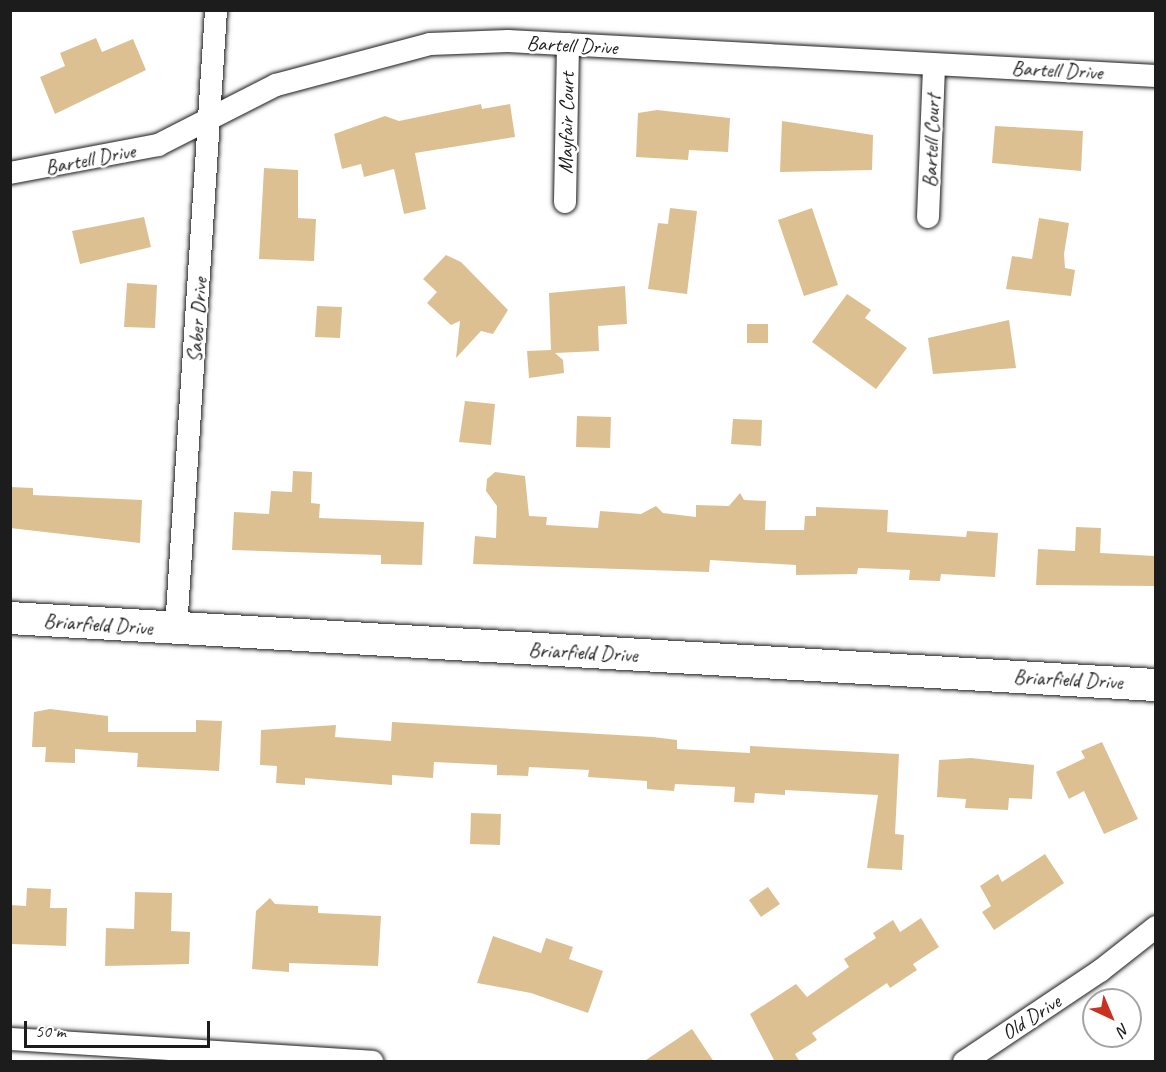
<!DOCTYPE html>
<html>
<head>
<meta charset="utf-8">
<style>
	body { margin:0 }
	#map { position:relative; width:1166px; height:1072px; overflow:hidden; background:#fff; font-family:Caveat,sans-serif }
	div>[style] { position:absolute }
	.building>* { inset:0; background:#ddc091 }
	.roads { filter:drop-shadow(0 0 2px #1c1c1c) drop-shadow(0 0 2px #1c1c1c) }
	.street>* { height:22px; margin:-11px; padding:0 11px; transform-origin:11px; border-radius:11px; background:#fff }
	.secondary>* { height:32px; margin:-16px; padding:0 16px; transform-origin:16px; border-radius:16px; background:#fff }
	span { translate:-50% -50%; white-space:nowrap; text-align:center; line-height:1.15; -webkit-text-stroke:5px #fff; paint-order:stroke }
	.street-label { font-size:21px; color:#1c1c1c }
	.frame { position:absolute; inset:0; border:12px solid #1c1c1c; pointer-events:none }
	.north { position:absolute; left:1082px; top:988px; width:60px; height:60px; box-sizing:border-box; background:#fff; border:2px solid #a4a4a4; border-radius:50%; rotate:136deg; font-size:16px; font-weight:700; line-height:24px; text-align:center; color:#1c1c1c }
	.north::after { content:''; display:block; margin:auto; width:21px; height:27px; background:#c8321e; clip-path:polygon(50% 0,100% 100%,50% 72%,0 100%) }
	.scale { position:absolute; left:24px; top:1021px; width:186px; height:27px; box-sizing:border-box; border:3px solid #1c1c1c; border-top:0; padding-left:8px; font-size:18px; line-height:21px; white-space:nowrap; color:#1c1c1c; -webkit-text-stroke:4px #fff; paint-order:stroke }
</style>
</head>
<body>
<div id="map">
	<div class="building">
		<i style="clip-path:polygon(96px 38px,102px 52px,133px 39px,146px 70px,55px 114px,40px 77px,65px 66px,60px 53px)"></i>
		<i style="clip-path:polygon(481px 104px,482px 109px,510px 104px,515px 137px,415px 153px,426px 209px,404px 214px,394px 169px,364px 177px,361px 164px,342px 169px,334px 134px,385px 116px,399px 121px)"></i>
		<i style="clip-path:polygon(657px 110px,730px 118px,728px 152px,689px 150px,688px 160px,636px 157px,638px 113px)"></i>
		<i style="clip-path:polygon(782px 121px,873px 135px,872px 170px,780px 172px)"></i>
		<i style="clip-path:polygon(995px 126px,1083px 131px,1081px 171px,992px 163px)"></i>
		<i style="clip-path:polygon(264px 168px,298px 170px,298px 218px,316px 219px,314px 261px,259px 259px)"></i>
		<i style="clip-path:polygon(670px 208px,697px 211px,687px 294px,648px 289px,658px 223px,668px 224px)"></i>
		<i style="clip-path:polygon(812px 208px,838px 285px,804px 296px,778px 220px)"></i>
		<i style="clip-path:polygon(144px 217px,151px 247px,80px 264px,72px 231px)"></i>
		<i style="clip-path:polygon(1039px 218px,1069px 223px,1064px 254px,1065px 268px,1075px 270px,1071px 296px,1006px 289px,1012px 256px,1032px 259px)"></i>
		<i style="clip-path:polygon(446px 255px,461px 262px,508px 310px,493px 334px,481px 331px,456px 358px,460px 321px,451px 325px,427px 303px,437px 292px,423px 279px)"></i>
		<i style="clip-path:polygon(127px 283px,157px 285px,155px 328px,124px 327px)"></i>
		<i style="clip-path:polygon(625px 286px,627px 324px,598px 326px,599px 351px,555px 353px,563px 360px,564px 373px,529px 378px,527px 351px,551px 350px,549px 293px)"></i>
		<i style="clip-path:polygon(847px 294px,871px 310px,865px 318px,907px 348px,876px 389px,812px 342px)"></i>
		<i style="clip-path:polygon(317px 306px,342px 307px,340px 338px,315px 337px)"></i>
		<i style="clip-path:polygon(1009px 320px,1016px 368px,933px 374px,928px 338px)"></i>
		<i style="clip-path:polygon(747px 324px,768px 324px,768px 343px,747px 343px)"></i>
		<i style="clip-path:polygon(465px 401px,495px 404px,491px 445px,459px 442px)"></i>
		<i style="clip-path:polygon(577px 416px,611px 417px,610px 448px,576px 447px)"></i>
		<i style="clip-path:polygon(733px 419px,762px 420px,761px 446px,731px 444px)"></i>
		<i style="clip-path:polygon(293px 471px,312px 472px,311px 503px,320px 504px,319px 518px,424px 522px,422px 565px,381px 564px,381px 555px,232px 550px,234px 512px,269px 514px,271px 491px,292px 492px)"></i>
		<i style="clip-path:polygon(495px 472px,525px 476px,529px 516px,547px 517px,546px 525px,598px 528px,600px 511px,641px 514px,656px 506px,663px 513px,696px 517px,696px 505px,729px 506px,740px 493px,744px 500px,766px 501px,765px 530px,804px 530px,805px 516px,816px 516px,816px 507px,888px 510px,887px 532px,966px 537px,967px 531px,998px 533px,995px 577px,941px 574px,940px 581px,909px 580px,910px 570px,858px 568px,857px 574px,796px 575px,796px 565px,710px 560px,709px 572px,473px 564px,475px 536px,496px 538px,497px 506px,486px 491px,487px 479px)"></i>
		<i style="clip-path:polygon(10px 487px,33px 488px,33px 495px,142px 500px,140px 543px,10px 528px)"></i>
		<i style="clip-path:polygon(1076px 527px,1101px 528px,1100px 553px,1155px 556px,1155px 586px,1036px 585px,1038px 549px,1075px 551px)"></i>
		<i style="clip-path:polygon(50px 709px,108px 716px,108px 732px,196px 732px,196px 720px,222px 721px,219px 771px,137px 767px,138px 753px,75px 749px,75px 763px,45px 762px,46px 747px,32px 747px,34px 712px)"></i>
		<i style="clip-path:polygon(392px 722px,653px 737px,677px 740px,677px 749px,750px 753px,750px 746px,899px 754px,895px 834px,904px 835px,902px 870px,867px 868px,878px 795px,785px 790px,785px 795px,755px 793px,754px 803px,734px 802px,735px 787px,675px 784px,674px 791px,647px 789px,647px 781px,588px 777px,589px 770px,529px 767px,528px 776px,497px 775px,497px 765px,434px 762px,433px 778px,392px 775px,392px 785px,305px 778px,305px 785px,276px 783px,277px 766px,260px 765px,261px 730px,336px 725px,335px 737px,391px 741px)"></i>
		<i style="clip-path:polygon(1102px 742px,1138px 819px,1104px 834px,1084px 791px,1069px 799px,1056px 772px,1085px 758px,1081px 751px)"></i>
		<i style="clip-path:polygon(971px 758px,1034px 765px,1032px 799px,1009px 798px,1008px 810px,965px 808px,966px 799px,937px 797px,939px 760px)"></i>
		<i style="clip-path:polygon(471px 813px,501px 814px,500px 845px,470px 844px)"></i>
		<i style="clip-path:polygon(1045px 854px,1064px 883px,994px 930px,982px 912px,991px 906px,980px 886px,998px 874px,1002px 882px)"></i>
		<i style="clip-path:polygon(768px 887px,780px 904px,761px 917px,749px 900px)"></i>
		<i style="clip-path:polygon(27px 888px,51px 889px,50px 908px,67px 908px,66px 946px,10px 944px,10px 905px,26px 906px)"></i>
		<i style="clip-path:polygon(135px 892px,172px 893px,171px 931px,190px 932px,189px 964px,105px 966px,106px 928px,134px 929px)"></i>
		<i style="clip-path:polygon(270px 898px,275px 904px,318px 906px,318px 913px,381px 916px,378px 966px,289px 963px,289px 972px,252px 969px,256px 911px)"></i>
		<i style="clip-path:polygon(921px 918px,939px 947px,913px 964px,917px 970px,890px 988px,887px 983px,812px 1033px,817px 1040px,795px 1054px,800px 1062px,775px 1062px,750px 1014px,796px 984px,807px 997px,849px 967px,844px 959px,876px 938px,873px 933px,893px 920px,900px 932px)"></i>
		<i style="clip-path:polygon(493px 936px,541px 953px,546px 938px,573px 947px,569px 959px,603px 971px,588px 1013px,531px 993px,477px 983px)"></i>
		<i style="clip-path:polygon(692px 1029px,714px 1062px,643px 1062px)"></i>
	</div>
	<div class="roads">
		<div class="street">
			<i style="left:10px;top:173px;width:151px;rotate:-10.7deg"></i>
			<i style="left:158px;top:145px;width:132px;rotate:-27deg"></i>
			<i style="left:276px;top:85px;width:159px;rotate:-14.9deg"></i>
			<i style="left:430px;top:44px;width:78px;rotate:-2.2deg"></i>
			<i style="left:508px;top:41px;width:649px;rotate:3.09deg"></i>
			<i style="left:565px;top:202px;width:158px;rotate:-88.9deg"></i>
			<i style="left:928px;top:217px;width:151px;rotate:-87.7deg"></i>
			<i style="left:176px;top:629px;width:620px;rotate:-86.3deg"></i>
			<i style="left:10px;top:1039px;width:363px;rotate:3.6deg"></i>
			<i style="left:964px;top:1062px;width:164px;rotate:-33.8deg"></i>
			<i style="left:1100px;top:971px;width:71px;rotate:-38.2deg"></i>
		</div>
		<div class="secondary">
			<i style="left:10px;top:618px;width:1148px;rotate:3.35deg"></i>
		</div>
	</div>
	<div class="street-label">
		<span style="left:572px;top:45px;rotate:3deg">Bartell Drive</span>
		<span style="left:1057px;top:70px;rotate:3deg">Bartell Drive</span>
		<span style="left:566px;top:123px;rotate:-89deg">Mayfair Court</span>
		<span style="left:931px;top:141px;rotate:-88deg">Bartell Court</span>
		<span style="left:90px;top:159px;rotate:-11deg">Bartell Drive</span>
		<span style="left:197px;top:320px;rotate:-86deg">Saber Drive</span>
		<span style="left:98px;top:624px;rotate:4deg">Briarfield Drive</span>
		<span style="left:583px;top:652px;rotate:3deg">Briarfield Drive</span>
		<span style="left:1068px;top:679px;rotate:3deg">Briarfield Drive</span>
		<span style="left:1031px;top:1017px;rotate:-33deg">Old Drive</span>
	</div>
	<div class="frame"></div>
	<div class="north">N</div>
	<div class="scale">50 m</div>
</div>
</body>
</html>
